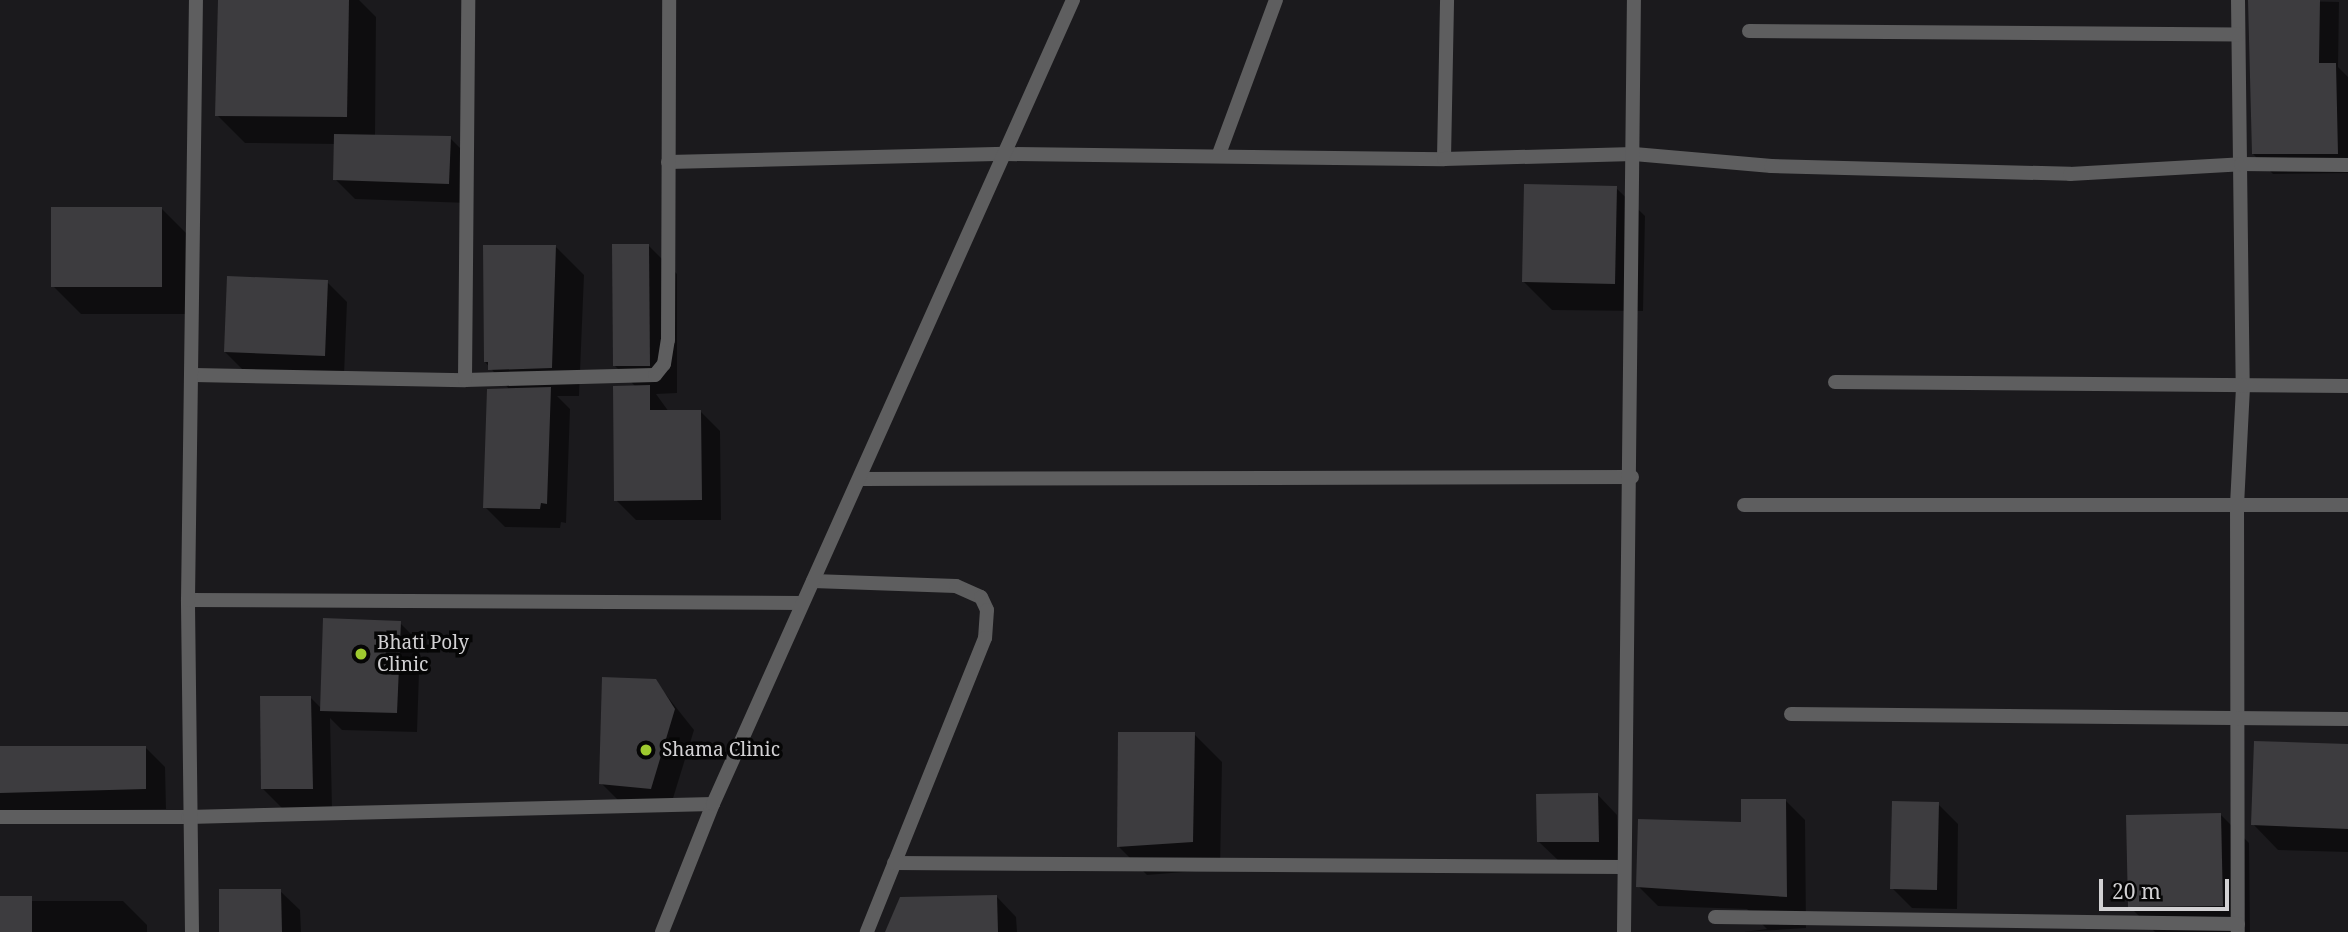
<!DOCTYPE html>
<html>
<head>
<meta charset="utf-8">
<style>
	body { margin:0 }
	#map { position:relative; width:2348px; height:932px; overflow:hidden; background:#1b1a1d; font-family:"Noto Serif",serif }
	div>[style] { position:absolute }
	.shadow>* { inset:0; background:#0007 }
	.building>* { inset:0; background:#3d3c3f }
	.minor>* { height:14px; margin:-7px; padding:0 7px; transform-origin:7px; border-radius:7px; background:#5e5e5f }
	.dots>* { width:19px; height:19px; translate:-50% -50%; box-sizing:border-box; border:4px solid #060606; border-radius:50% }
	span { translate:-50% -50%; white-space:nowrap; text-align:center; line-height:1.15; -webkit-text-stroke:7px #060606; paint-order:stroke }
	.poi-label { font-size:19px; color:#d2d1d3 }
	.left { translate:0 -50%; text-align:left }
	.scale { position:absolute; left:2099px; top:879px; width:130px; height:32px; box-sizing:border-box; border:4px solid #d2d1d3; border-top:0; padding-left:9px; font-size:21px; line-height:24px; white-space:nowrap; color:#d2d1d3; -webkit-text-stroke:5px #060606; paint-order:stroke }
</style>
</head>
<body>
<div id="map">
	<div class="shadow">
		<i style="clip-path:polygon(219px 0,359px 0,376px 17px,375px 136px,450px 138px,470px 158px,469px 203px,355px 199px,335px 179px,336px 144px,245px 143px,217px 115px)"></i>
		<i style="clip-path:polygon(2249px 0,2339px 2px,2338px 67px,2348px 77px,2348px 173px,2273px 174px,2253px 154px)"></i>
		<i style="clip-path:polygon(1616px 188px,1645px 216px,1643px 311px,1552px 310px,1524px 282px)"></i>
		<i style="clip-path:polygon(161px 208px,190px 237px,190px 314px,81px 314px,53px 286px)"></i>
		<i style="clip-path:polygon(555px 246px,584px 275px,579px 396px,557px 396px,570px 409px,566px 523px,561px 522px,560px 528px,505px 527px,485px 507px,510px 390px,485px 362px)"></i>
		<i style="clip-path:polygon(649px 246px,677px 274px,677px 393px,656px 394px,669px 412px,700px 411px,720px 431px,721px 520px,636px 520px,616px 500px,636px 387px,615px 366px)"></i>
		<i style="clip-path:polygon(327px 282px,347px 302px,344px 375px,245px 372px,225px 352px)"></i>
		<i style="clip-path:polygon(400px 623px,420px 643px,417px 732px,342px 730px,330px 718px,332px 808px,283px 809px,263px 789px,310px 697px,322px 709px)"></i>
		<i style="clip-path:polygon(655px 681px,694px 730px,670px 808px,621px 803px,601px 783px)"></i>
		<i style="clip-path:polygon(1194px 734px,1222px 762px,1220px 869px,1147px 875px,1119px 847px)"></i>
		<i style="clip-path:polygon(2348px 744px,2348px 852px,2278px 850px,2253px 824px)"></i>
		<i style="clip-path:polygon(0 746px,145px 747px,165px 767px,166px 809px,0 812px)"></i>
		<i style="clip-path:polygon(1598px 795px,1617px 815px,1618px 861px,1559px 861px,1539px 842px)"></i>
		<i style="clip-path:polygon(1785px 800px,1805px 820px,1806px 928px,1744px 932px,1767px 929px,1747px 909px,1658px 906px,1638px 886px)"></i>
		<i style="clip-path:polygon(1938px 804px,1958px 824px,1957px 909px,1912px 908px,1892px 888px)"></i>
		<i style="clip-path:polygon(2221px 815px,2249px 843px,2250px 932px,2155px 932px,2130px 907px)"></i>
		<i style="clip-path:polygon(280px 891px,300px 910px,301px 932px,221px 932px)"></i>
		<i style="clip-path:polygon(997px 897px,1016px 917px,1017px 932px,887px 932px)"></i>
		<i style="clip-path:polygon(0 901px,123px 901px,147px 925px,147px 932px,0 932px)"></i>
	</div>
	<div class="building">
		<i style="clip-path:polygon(218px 0,349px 0,347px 117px,215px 116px)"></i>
		<i style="clip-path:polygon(2248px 0,2320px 0,2319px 63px,2336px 63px,2338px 154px,2252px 154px)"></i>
		<i style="clip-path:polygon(334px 134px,451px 136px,449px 184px,333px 180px)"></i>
		<i style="clip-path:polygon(1524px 184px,1617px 186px,1615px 284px,1522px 282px)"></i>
		<i style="clip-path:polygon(51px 207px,162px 207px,162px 287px,51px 287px)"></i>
		<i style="clip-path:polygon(612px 244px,649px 244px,650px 366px,613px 366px)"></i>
		<i style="clip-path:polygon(483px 245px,556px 245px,552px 368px,488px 370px,488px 362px,484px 362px)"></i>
		<i style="clip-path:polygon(227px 276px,328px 280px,325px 356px,224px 352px)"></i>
		<i style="clip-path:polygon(650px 385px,650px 410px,701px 410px,702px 500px,614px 501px,613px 386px)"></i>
		<i style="clip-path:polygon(551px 387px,547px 504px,541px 503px,540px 509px,483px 508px,487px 389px)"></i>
		<i style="clip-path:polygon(323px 618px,401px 621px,397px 713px,320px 711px)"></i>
		<i style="clip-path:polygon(602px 677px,656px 679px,675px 709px,651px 789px,599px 784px)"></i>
		<i style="clip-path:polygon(260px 696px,311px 696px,313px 789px,261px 789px)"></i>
		<i style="clip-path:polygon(1118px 732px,1195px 732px,1193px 842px,1117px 847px)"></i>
		<i style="clip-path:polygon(2254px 741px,2348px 744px,2348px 829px,2251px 825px)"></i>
		<i style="clip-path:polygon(0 746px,146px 746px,146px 789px,0 793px)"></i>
		<i style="clip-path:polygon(1598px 793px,1599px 842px,1537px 842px,1536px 794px)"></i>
		<i style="clip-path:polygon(1741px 799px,1786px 799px,1787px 897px,1636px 887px,1638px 819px,1741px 822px)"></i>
		<i style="clip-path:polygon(1892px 801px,1939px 802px,1937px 890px,1890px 889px)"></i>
		<i style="clip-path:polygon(2221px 813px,2223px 906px,2128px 907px,2126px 815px)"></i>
		<i style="clip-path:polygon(219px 889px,281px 889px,282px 932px,219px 932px)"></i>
		<i style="clip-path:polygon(997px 895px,998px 932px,885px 932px,900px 897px)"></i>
		<i style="clip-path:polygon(0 896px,32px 896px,32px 932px,0 932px)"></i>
	</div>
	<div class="minor">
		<i style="left:2238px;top:0;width:387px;rotate:89.3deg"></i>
		<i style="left:2243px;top:387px;width:118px;rotate:92.9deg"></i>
		<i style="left:2237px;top:505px;width:427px;rotate:89.9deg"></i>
		<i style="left:1749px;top:31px;width:489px;rotate:0.4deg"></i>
		<i style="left:1219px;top:154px;width:164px;rotate:-69.7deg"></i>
		<i style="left:1444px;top:159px;width:159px;rotate:-88.9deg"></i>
		<i style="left:668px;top:162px;width:338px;rotate:-1.4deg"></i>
		<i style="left:1006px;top:154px;width:438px;rotate:0.7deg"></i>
		<i style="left:1444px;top:159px;width:190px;rotate:-1.5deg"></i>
		<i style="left:1634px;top:154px;width:138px;rotate:5deg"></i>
		<i style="left:1771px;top:166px;width:299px;rotate:1.5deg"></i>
		<i style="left:2070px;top:174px;width:171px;rotate:-3.3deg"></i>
		<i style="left:2241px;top:164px;width:107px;rotate:0.5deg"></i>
		<i style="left:194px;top:375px;width:271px;rotate:1.1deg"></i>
		<i style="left:465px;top:380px;width:190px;rotate:-1.5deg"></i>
		<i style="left:655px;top:375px;width:14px;rotate:-51deg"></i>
		<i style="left:664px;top:364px;width:24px;rotate:-81deg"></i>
		<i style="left:668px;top:340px;width:340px;rotate:-89.8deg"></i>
		<i style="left:465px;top:380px;width:380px;rotate:-89.5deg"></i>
		<i style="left:1835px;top:382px;width:513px;rotate:0.45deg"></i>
		<i style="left:861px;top:479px;width:771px;rotate:-0.15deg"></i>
		<i style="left:1744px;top:505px;width:604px"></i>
		<i style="left:813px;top:581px;width:143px;rotate:2deg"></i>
		<i style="left:956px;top:586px;width:27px;rotate:24deg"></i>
		<i style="left:981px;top:597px;width:14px;rotate:65deg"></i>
		<i style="left:987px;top:610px;width:28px;rotate:94deg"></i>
		<i style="left:985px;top:638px;width:317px;rotate:111.9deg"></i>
		<i style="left:188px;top:600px;width:614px;rotate:0.28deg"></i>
		<i style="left:1791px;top:714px;width:557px;rotate:0.51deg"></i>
		<i style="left:0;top:817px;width:188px"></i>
		<i style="left:188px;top:817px;width:525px;rotate:-1.42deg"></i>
		<i style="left:894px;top:863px;width:730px;rotate:0.31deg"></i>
		<i style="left:1715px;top:917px;width:523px;rotate:0.77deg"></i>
		<i style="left:192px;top:932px;width:332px;rotate:-90.7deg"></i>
		<i style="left:188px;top:600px;width:600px;rotate:-89.24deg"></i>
		<i style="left:662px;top:932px;width:138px;rotate:-68.3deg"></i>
		<i style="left:713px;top:804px;width:881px;rotate:-65.88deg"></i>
		<i style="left:1624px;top:932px;width:932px;rotate:-89.39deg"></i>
	</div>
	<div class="dots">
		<i style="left:361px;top:654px;background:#9eca2f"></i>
		<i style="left:646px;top:750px;background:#9eca2f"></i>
	</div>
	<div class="poi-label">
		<span class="left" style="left:377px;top:654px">Bhati Poly<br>Clinic</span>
		<span class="left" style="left:662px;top:750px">Shama Clinic</span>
	</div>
	<div class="scale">20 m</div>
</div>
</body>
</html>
